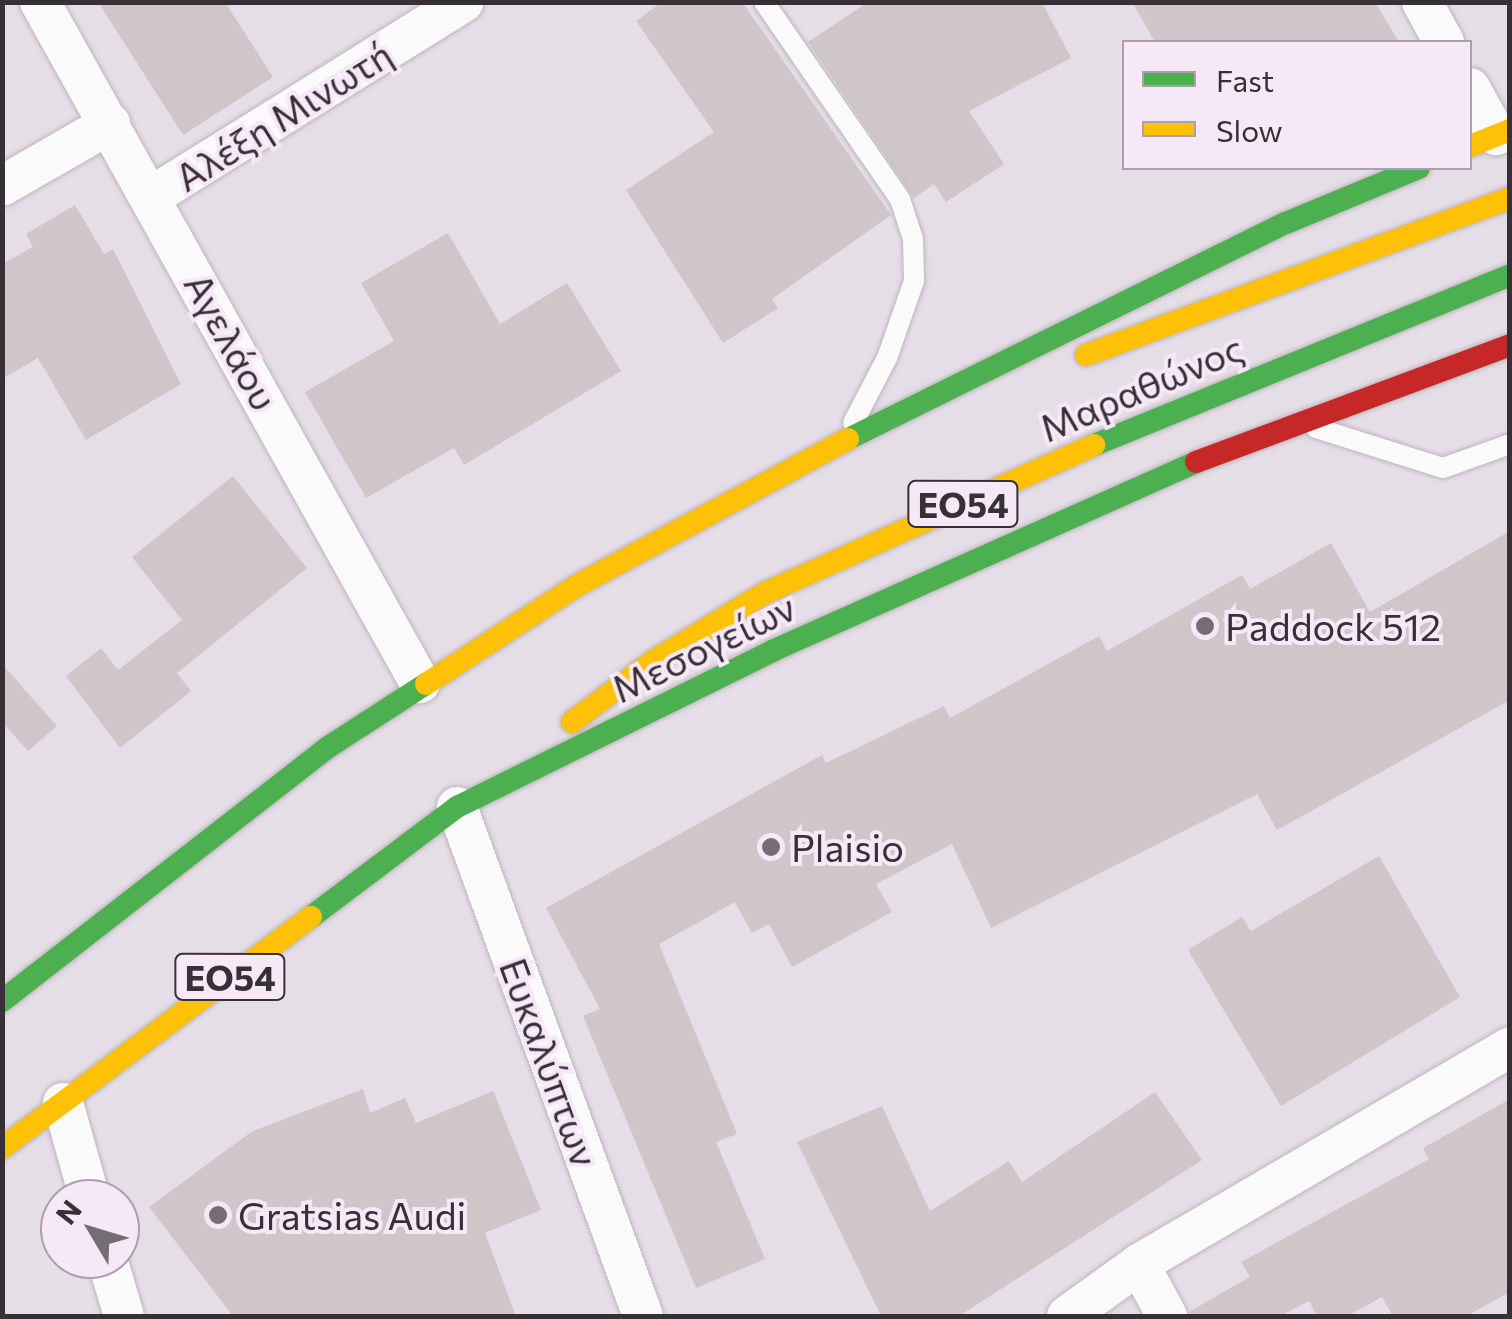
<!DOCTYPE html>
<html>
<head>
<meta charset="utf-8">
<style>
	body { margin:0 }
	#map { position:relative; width:1512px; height:1319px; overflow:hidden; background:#e6dee6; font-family:Commissioner,sans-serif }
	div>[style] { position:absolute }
	.building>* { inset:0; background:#cec6c9 }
	.roads { filter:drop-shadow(0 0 2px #bbb5bb) drop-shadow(0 0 2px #bbb5bb) }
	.lane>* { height:20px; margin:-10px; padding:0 10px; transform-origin:10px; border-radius:10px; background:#fbfafb }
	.street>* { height:40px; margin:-20px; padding:0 20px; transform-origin:20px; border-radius:20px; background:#fbfafb }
	.fast>* { height:22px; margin:-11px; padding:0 11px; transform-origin:11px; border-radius:11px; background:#4caf50 }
	.slow>* { height:22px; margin:-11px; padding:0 11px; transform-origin:11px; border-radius:11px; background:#ffc107 }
	.jam>* { height:22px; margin:-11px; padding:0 11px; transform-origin:11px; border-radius:11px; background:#c62828 }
	.dots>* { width:28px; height:28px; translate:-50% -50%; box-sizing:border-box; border:5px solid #f7e8f7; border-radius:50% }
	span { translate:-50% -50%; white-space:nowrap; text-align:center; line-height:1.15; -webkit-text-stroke:8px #f7e8f7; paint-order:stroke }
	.shield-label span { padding:2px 8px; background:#f7e8f7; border:2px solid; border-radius:8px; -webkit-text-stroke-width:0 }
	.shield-label { font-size:35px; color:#373137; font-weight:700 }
	.street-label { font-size:38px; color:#373137 }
	.poi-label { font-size:38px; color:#373137 }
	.left { translate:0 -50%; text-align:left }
	.frame { position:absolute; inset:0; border:5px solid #373137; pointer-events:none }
	.legend { position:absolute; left:1122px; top:40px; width:350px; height:130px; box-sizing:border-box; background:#f7e8f7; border:2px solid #aa9faa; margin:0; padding:12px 18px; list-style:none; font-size:30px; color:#373137 }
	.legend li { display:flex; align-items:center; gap:20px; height:50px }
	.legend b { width:50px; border:2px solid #aa9faa }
	.north { position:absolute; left:40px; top:1179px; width:100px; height:100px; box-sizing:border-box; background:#f7e8f7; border:2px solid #aa9faa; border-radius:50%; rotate:308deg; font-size:28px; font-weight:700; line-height:40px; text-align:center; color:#373137 }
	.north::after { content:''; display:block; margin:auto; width:35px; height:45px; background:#746e74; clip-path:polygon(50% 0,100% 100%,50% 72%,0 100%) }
</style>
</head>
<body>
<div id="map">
	<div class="building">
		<i style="clip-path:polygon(98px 2px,225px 2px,273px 77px,183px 135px)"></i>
		<i style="clip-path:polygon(662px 2px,742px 2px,891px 215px,772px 299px,778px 308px,723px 343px,626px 190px,714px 132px,636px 21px)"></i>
		<i style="clip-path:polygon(868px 2px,1042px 2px,1071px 58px,969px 111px,1004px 164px,946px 202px,934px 184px,914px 198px,808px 42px)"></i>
		<i style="clip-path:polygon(1132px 2px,1375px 2px,1399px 42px,1155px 42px)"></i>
		<i style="clip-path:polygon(75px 205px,104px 254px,113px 249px,181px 384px,86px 440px,38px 358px,2px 379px,2px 264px,33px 247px,26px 234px)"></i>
		<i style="clip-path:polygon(448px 233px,500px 324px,567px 283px,621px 371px,464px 465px,454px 448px,366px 498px,305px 392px,394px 341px,361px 283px)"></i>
		<i style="clip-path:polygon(233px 476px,307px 568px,177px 673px,191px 691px,120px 748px,66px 676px,101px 648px,118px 670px,182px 620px,132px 557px)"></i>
		<i style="clip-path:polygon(1510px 531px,1510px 700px,1277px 830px,1257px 794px,991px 928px,952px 844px,876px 884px,892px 912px,792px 967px,769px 924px,752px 933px,735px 902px,659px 944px,737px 1134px,716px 1142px,765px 1259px,696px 1288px,583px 1016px,600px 1009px,546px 908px,822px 755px,826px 763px,944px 706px,950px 718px,1099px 636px,1107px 651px,1242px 575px,1250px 589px,1331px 543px,1370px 612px)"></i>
		<i style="clip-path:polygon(2px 664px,57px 726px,28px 751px,2px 722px)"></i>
		<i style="clip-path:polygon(1379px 856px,1460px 997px,1281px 1106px,1188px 950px,1242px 917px,1251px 931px)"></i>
		<i style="clip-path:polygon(363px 1089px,370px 1113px,405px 1098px,416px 1123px,493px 1091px,541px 1210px,485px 1233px,516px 1316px,233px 1316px,149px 1207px,251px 1132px)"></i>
		<i style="clip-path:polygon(1155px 1092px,1202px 1160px,959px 1316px,881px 1316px,797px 1142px,882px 1106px,930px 1211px,1009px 1161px,1022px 1182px)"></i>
		<i style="clip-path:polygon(1510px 1099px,1510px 1292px,1466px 1316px,1393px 1316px,1382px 1297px,1347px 1316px,1317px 1316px,1309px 1301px,1280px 1316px,1191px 1316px,1190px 1311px,1250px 1277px,1241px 1262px,1429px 1159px,1423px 1148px)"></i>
	</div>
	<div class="roads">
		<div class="lane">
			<i style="left:764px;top:2px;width:239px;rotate:55.4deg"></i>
			<i style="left:900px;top:199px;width:42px;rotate:72deg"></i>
			<i style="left:913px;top:239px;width:42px;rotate:88.6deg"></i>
			<i style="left:914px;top:281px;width:82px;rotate:109.3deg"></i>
			<i style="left:887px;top:358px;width:73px;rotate:117.6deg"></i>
			<i style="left:1316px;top:428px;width:133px;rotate:17.5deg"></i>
			<i style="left:1443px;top:468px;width:71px;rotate:-19.7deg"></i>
		</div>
		<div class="street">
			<i style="left:40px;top:2px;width:780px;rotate:60.84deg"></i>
			<i style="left:1422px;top:2px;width:46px;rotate:61.2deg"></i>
			<i style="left:1470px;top:88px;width:54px;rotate:61deg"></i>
			<i style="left:2px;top:186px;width:125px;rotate:-29.9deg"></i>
			<i style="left:152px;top:196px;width:367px;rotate:-31.9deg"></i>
			<i style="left:457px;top:807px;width:542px;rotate:69.93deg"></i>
			<i style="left:63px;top:1103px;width:100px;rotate:74.3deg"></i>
			<i style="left:107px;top:1259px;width:59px;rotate:73.4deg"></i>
			<i style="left:1139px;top:1264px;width:59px;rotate:61.7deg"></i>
			<i style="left:1067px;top:1316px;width:89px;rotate:-35.8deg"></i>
			<i style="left:1139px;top:1264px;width:430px;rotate:-30.3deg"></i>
		</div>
		<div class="fast">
			<i style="left:848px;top:439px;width:488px;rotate:-26.3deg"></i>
			<i style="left:1286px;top:223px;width:144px;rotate:-22.5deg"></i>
			<i style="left:1094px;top:445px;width:449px;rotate:-22.2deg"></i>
			<i style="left:311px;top:917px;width:183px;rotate:-37deg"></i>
			<i style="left:457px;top:807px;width:352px;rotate:-26.3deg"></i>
			<i style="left:772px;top:651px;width:464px;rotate:-24deg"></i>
			<i style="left:2px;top:1001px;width:415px;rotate:-37.9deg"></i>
			<i style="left:330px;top:746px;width:114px;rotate:-32.9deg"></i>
		</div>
		<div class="slow">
			<i style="left:1470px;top:146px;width:43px;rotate:-21.8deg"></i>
			<i style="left:1086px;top:355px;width:452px;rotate:-20.3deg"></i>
			<i style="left:426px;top:684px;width:181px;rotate:-33.1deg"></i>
			<i style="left:578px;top:585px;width:307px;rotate:-28.4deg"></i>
			<i style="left:572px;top:722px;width:100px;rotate:-36.9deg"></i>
			<i style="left:652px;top:662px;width:132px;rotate:-31.4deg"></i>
			<i style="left:765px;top:593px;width:361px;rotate:-24.2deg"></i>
			<i style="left:2px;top:1148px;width:386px;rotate:-36.8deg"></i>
		</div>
		<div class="jam">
			<i style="left:1196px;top:462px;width:335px;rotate:-20.4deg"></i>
		</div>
	</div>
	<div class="dots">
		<i style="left:1205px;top:626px;background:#746e74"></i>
		<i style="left:771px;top:847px;background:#746e74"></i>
		<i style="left:218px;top:1215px;background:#746e74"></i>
	</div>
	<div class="shield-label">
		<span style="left:963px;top:504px">ΕΟ54</span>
		<span style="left:230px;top:977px">ΕΟ54</span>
	</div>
	<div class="street-label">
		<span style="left:283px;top:115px;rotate:-32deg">Αλέξη Μινωτή</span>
		<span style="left:232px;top:341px;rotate:61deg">Αγελάου</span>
		<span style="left:1141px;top:387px;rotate:-23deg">Μαραθώνος</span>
		<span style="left:703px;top:647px;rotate:-26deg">Μεσογείων</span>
		<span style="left:550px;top:1062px;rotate:70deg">Ευκαλύπτων</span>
	</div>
	<div class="poi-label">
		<span class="left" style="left:1225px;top:626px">Paddock 512</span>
		<span class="left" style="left:791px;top:847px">Plaisio</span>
		<span class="left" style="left:238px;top:1215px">Gratsias Audi</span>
	</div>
	<div class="frame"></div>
	<ul class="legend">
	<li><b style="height:12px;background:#4caf50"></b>Fast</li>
	<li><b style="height:12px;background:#ffc107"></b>Slow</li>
	</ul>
	<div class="north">N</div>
</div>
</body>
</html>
